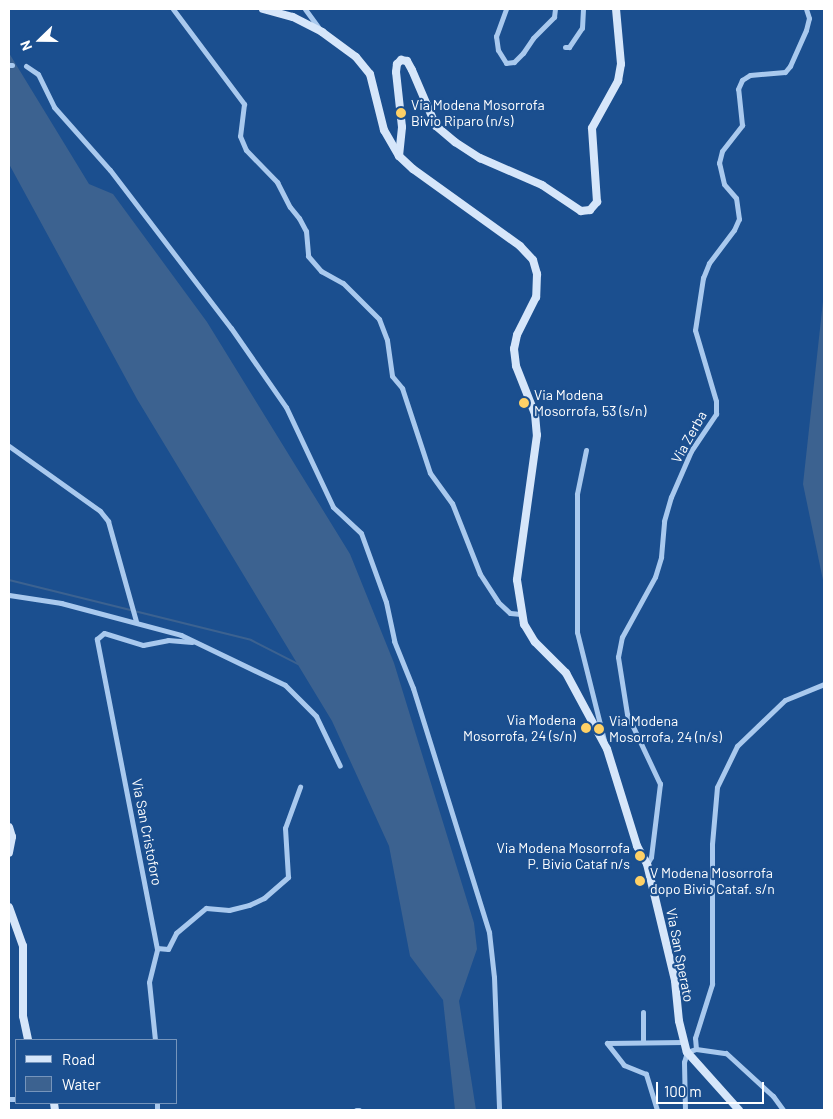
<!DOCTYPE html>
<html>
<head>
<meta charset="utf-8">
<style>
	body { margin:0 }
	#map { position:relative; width:833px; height:1119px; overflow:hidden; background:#1b4f8f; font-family:Barlow,sans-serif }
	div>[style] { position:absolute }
	.water>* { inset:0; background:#3c6290 }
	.stream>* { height:2px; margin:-1px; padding:0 1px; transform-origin:1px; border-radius:1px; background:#3c6290 }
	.street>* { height:5px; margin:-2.5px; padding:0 2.5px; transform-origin:2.5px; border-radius:2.5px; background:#a9c9ee }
	.secondary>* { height:8px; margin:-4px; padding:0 4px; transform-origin:4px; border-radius:4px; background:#d6e6fa }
	.dots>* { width:14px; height:14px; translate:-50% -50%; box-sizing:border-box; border:2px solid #1b4f8f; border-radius:50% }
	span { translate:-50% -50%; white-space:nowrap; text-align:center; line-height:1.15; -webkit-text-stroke:4.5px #1b4f8f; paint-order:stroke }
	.poi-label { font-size:14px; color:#fff }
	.left { translate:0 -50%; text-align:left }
	.right { translate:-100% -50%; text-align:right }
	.street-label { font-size:14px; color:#fff }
	.frame { position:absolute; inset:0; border:10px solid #fff; pointer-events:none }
	.legend { position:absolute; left:15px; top:1039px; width:162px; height:65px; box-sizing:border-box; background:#1b4f8f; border:1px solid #7695bc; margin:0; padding:6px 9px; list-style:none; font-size:15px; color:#fff }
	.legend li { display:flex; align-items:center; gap:10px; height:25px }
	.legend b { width:25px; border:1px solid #7695bc }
	.north { position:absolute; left:15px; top:15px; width:50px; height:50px; -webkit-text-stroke:4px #1b4f8f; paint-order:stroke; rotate:248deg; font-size:14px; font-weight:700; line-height:20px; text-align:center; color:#fff }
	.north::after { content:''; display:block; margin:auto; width:18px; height:22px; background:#fff; clip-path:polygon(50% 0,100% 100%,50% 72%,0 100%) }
	.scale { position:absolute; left:656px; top:1082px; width:108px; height:22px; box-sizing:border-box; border:2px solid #fff; border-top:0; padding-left:6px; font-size:15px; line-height:18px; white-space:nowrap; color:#fff; -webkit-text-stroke:4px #1b4f8f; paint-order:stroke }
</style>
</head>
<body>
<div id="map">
	<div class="water">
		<i style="clip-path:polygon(9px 53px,89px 184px,113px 194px,207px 322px,350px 554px,394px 663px,474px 923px,477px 949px,459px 1001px,476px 1110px,455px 1110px,443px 1000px,410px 956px,389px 846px,332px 721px,137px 399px,9px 164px)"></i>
		<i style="clip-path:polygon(824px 292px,824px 585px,803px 484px)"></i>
	</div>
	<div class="stream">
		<i style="left:9px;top:580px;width:249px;rotate:13.9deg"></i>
		<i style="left:251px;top:640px;width:53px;rotate:27.1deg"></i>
	</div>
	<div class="street">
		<i style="left:173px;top:9px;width:119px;rotate:53.2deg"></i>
		<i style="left:244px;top:104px;width:32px;rotate:97deg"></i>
		<i style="left:240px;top:136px;width:15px;rotate:67deg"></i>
		<i style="left:246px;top:150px;width:45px;rotate:45.9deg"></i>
		<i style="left:277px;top:182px;width:28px;rotate:63deg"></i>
		<i style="left:290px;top:207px;width:14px;rotate:51deg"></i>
		<i style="left:299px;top:218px;width:15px;rotate:62deg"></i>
		<i style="left:306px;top:231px;width:25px;rotate:85deg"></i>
		<i style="left:308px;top:256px;width:20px;rotate:49deg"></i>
		<i style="left:321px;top:271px;width:25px;rotate:29deg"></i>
		<i style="left:343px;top:283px;width:51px;rotate:45deg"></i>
		<i style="left:379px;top:319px;width:22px;rotate:69deg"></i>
		<i style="left:387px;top:340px;width:36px;rotate:82deg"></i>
		<i style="left:392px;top:376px;width:16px;rotate:50deg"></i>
		<i style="left:402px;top:388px;width:89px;rotate:71.8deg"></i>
		<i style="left:430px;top:473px;width:37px;rotate:54deg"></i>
		<i style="left:452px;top:503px;width:76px;rotate:68.5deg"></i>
		<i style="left:480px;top:574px;width:33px;rotate:57deg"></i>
		<i style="left:498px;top:602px;width:16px;rotate:43deg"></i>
		<i style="left:510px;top:613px;width:11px;rotate:5deg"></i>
		<i style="left:305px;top:9px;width:26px;rotate:54deg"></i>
		<i style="left:506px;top:9px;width:29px;rotate:110deg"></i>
		<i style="left:496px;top:36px;width:14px;rotate:82deg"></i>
		<i style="left:498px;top:50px;width:15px;rotate:58deg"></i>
		<i style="left:506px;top:63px;width:8px;rotate:-7deg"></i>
		<i style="left:514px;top:62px;width:13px;rotate:-45deg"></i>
		<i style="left:523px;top:53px;width:18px;rotate:-56deg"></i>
		<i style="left:533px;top:38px;width:30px;rotate:-45deg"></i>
		<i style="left:554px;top:17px;width:8px;rotate:-83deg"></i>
		<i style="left:565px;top:47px;width:4px"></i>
		<i style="left:569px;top:47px;width:23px;rotate:-56deg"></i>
		<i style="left:582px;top:28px;width:19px;rotate:-87deg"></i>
		<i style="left:9px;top:65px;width:3px"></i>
		<i style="left:26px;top:66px;width:14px;rotate:34deg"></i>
		<i style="left:38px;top:74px;width:37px;rotate:64deg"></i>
		<i style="left:54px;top:107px;width:84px;rotate:48.4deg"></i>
		<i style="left:110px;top:170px;width:199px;rotate:52.6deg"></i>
		<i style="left:231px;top:328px;width:96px;rotate:55.2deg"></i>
		<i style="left:286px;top:407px;width:110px;rotate:64.8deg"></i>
		<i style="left:333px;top:507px;width:38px;rotate:43deg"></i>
		<i style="left:361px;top:533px;width:73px;rotate:70.1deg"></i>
		<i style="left:386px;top:602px;width:40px;rotate:78deg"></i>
		<i style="left:394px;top:641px;width:51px;rotate:68deg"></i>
		<i style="left:413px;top:688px;width:256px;rotate:72.7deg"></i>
		<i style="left:489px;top:932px;width:45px;rotate:83.7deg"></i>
		<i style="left:494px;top:977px;width:133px;rotate:87.8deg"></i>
		<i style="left:9px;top:446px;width:112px;rotate:35.5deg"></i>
		<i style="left:100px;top:511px;width:13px;rotate:51deg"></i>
		<i style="left:108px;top:521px;width:104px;rotate:74.4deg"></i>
		<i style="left:586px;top:450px;width:45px;rotate:101.6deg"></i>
		<i style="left:577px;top:494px;width:138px;rotate:90deg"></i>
		<i style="left:577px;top:632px;width:111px;rotate:76deg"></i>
		<i style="left:9px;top:595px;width:53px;rotate:8.7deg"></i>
		<i style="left:61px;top:603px;width:124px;rotate:14.9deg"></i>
		<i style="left:181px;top:635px;width:115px;rotate:25.7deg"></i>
		<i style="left:285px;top:685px;width:44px;rotate:45deg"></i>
		<i style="left:316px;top:716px;width:55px;rotate:64.4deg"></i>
		<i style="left:647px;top:864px;width:8px;rotate:-60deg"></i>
		<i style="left:651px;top:857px;width:74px;rotate:-83deg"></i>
		<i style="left:660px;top:784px;width:77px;rotate:-115.2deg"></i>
		<i style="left:627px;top:714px;width:58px;rotate:-99deg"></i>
		<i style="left:618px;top:657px;width:20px;rotate:-79deg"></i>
		<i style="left:622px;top:637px;width:68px;rotate:-61.2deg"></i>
		<i style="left:655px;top:577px;width:21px;rotate:-73deg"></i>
		<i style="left:661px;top:557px;width:36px;rotate:-85deg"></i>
		<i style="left:664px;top:521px;width:25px;rotate:-74deg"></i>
		<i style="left:671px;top:497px;width:50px;rotate:-66.5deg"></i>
		<i style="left:691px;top:451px;width:45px;rotate:-56deg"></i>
		<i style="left:716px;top:414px;width:13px;rotate:-90deg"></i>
		<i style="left:716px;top:401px;width:74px;rotate:-106.5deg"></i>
		<i style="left:695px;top:330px;width:53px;rotate:-81.3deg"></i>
		<i style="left:703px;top:278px;width:16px;rotate:-68deg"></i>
		<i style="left:709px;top:263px;width:41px;rotate:-52.9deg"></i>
		<i style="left:734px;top:230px;width:12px;rotate:-66deg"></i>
		<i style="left:739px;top:219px;width:21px;rotate:-98deg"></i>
		<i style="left:736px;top:198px;width:18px;rotate:-131deg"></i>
		<i style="left:724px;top:184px;width:22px;rotate:-103deg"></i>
		<i style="left:719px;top:163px;width:12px;rotate:-76deg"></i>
		<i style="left:722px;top:151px;width:33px;rotate:-52deg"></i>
		<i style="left:742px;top:125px;width:36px;rotate:-96deg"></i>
		<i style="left:738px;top:89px;width:10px;rotate:-66deg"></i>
		<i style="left:742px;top:80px;width:9px;rotate:-32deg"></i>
		<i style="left:750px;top:75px;width:35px;rotate:-5deg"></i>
		<i style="left:785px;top:72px;width:8px;rotate:-50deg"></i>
		<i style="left:790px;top:66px;width:39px;rotate:-66deg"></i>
		<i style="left:806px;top:30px;width:12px;rotate:-76deg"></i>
		<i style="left:809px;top:18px;width:9px;rotate:-108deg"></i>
		<i style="left:157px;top:948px;width:11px;rotate:5deg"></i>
		<i style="left:168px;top:949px;width:18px;rotate:-63deg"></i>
		<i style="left:176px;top:933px;width:39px;rotate:-40deg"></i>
		<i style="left:206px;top:908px;width:23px;rotate:5deg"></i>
		<i style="left:229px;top:910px;width:21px;rotate:-14deg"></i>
		<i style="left:249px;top:905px;width:17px;rotate:-25deg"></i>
		<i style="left:264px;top:898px;width:32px;rotate:-41deg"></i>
		<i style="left:288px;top:877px;width:49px;rotate:-93.5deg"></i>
		<i style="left:285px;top:828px;width:44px;rotate:-69.9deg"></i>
		<i style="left:643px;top:1012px;width:30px;rotate:90deg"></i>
		<i style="left:155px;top:1040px;width:58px;rotate:-95.9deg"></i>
		<i style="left:149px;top:982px;width:34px;rotate:-76deg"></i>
		<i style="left:157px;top:949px;width:316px;rotate:-101deg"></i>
		<i style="left:97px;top:639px;width:9px;rotate:-41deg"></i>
		<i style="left:104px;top:633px;width:41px;rotate:17.1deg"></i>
		<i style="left:143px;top:645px;width:25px;rotate:-11deg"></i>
		<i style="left:168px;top:640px;width:24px;rotate:5deg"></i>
		<i style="left:696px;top:1049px;width:11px;rotate:-95deg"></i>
		<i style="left:695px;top:1038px;width:57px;rotate:-72.5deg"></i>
		<i style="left:712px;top:984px;width:140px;rotate:-90deg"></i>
		<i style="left:712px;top:844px;width:57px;rotate:-85deg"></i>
		<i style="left:717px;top:787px;width:46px;rotate:-64deg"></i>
		<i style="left:737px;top:746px;width:66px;rotate:-43.8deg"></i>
		<i style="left:785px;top:700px;width:42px;rotate:-22.3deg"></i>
		<i style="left:9px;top:1099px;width:7px"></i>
		<i style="left:157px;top:1103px;width:7px;rotate:90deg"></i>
		<i style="left:356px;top:1110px;width:3px"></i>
		<i style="left:657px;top:1110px;width:38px;rotate:-107deg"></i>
		<i style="left:646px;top:1074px;width:24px;rotate:-158deg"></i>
		<i style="left:624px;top:1065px;width:28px;rotate:-128deg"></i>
		<i style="left:607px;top:1043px;width:77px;rotate:-0.7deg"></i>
		<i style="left:685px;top:1110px;width:48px;rotate:-91.2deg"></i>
		<i style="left:684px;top:1062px;width:10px;rotate:-73deg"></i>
		<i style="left:687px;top:1052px;width:9px;rotate:-18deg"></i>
		<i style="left:696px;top:1049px;width:30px;rotate:8deg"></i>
		<i style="left:726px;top:1053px;width:64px;rotate:42.5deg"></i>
		<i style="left:773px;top:1096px;width:17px;rotate:54deg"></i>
	</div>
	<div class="secondary">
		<i style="left:263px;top:9px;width:31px;rotate:15deg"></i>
		<i style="left:293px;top:17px;width:33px;rotate:27deg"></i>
		<i style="left:322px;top:32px;width:42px;rotate:36.3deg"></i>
		<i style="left:356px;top:57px;width:22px;rotate:51deg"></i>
		<i style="left:370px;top:74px;width:58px;rotate:76deg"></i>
		<i style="left:384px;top:130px;width:30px;rotate:60deg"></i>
		<i style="left:399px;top:156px;width:19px;rotate:43deg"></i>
		<i style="left:413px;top:169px;width:132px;rotate:35.7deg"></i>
		<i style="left:520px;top:246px;width:19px;rotate:47deg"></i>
		<i style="left:533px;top:260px;width:15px;rotate:74deg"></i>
		<i style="left:537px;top:274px;width:23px;rotate:92deg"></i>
		<i style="left:536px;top:297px;width:42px;rotate:116.6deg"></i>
		<i style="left:517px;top:335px;width:14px;rotate:102deg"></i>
		<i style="left:514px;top:349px;width:17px;rotate:83deg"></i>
		<i style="left:516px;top:366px;width:52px;rotate:68.4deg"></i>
		<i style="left:535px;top:414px;width:21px;rotate:85deg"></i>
		<i style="left:537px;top:435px;width:146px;rotate:97.9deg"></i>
		<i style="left:517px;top:580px;width:45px;rotate:81deg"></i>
		<i style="left:524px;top:624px;width:21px;rotate:59deg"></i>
		<i style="left:535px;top:642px;width:44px;rotate:45deg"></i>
		<i style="left:566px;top:673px;width:86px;rotate:61.7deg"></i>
		<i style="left:607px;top:749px;width:102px;rotate:72.8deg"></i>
		<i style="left:637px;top:846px;width:21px;rotate:61deg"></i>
		<i style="left:647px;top:864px;width:120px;rotate:76.5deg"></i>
		<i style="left:675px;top:981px;width:40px;rotate:84.3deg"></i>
		<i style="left:679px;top:1021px;width:32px;rotate:76deg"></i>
		<i style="left:687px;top:1052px;width:78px;rotate:48.1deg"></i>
		<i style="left:399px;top:156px;width:29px;rotate:-84deg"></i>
		<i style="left:402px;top:127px;width:55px;rotate:-96.2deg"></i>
		<i style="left:396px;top:72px;width:8px;rotate:-83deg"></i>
		<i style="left:397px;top:64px;width:6px;rotate:-45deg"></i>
		<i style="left:401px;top:60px;width:6px;rotate:9deg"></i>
		<i style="left:407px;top:61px;width:10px;rotate:61deg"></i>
		<i style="left:412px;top:70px;width:61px;rotate:66.8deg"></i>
		<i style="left:436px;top:126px;width:25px;rotate:40deg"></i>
		<i style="left:455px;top:142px;width:30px;rotate:33deg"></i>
		<i style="left:480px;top:158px;width:68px;rotate:23.5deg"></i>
		<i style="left:542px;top:185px;width:47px;rotate:33.7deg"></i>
		<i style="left:581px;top:211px;width:9px;rotate:-6deg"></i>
		<i style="left:590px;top:210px;width:11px;rotate:-49deg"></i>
		<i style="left:597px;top:202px;width:74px;rotate:-93.9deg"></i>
		<i style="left:592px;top:128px;width:54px;rotate:-61deg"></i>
		<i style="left:618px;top:81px;width:17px;rotate:-80deg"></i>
		<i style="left:621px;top:64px;width:55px;rotate:-95.2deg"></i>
		<i style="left:9px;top:827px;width:10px;rotate:73deg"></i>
		<i style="left:12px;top:837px;width:16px;rotate:101deg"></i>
		<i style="left:9px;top:907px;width:41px;rotate:70.3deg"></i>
		<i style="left:23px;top:946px;width:70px;rotate:90deg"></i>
		<i style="left:23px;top:1016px;width:25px;rotate:78deg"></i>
		<i style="left:54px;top:1103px;width:7px;rotate:82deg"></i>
	</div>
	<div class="dots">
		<i style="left:401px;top:113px;background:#ffd166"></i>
		<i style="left:524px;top:403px;background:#ffd166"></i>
		<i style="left:586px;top:728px;background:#ffd166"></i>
		<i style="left:599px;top:729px;background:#ffd166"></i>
		<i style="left:640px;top:856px;background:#ffd166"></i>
		<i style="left:640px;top:881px;background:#ffd166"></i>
	</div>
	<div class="poi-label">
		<span class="left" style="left:411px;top:113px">Via Modena Mosorrofa<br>Bivio Riparo (n/s)</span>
		<span class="left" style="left:534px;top:403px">Via Modena<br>Mosorrofa, 53 (s/n)</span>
		<span class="right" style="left:576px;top:728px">Via Modena<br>Mosorrofa, 24 (s/n)</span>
		<span class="left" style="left:609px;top:729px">Via Modena<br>Mosorrofa, 24 (n/s)</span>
		<span class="right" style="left:630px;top:856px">Via Modena Mosorrofa<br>P. Bivio Cataf n/s</span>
		<span class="left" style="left:650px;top:881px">V Modena Mosorrofa<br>dopo Bivio Cataf. s/n</span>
	</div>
	<div class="street-label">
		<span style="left:689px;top:437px;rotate:-61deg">Via Zerba</span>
		<span style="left:147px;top:832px;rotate:79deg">Via San Cristoforo</span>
		<span style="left:680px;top:955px;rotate:79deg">Via San Sperato</span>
	</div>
	<div class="frame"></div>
	<ul class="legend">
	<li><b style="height:6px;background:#d6e6fa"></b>Road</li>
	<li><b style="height:14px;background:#3c6290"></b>Water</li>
	</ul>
	<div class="north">N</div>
	<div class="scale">100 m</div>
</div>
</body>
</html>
